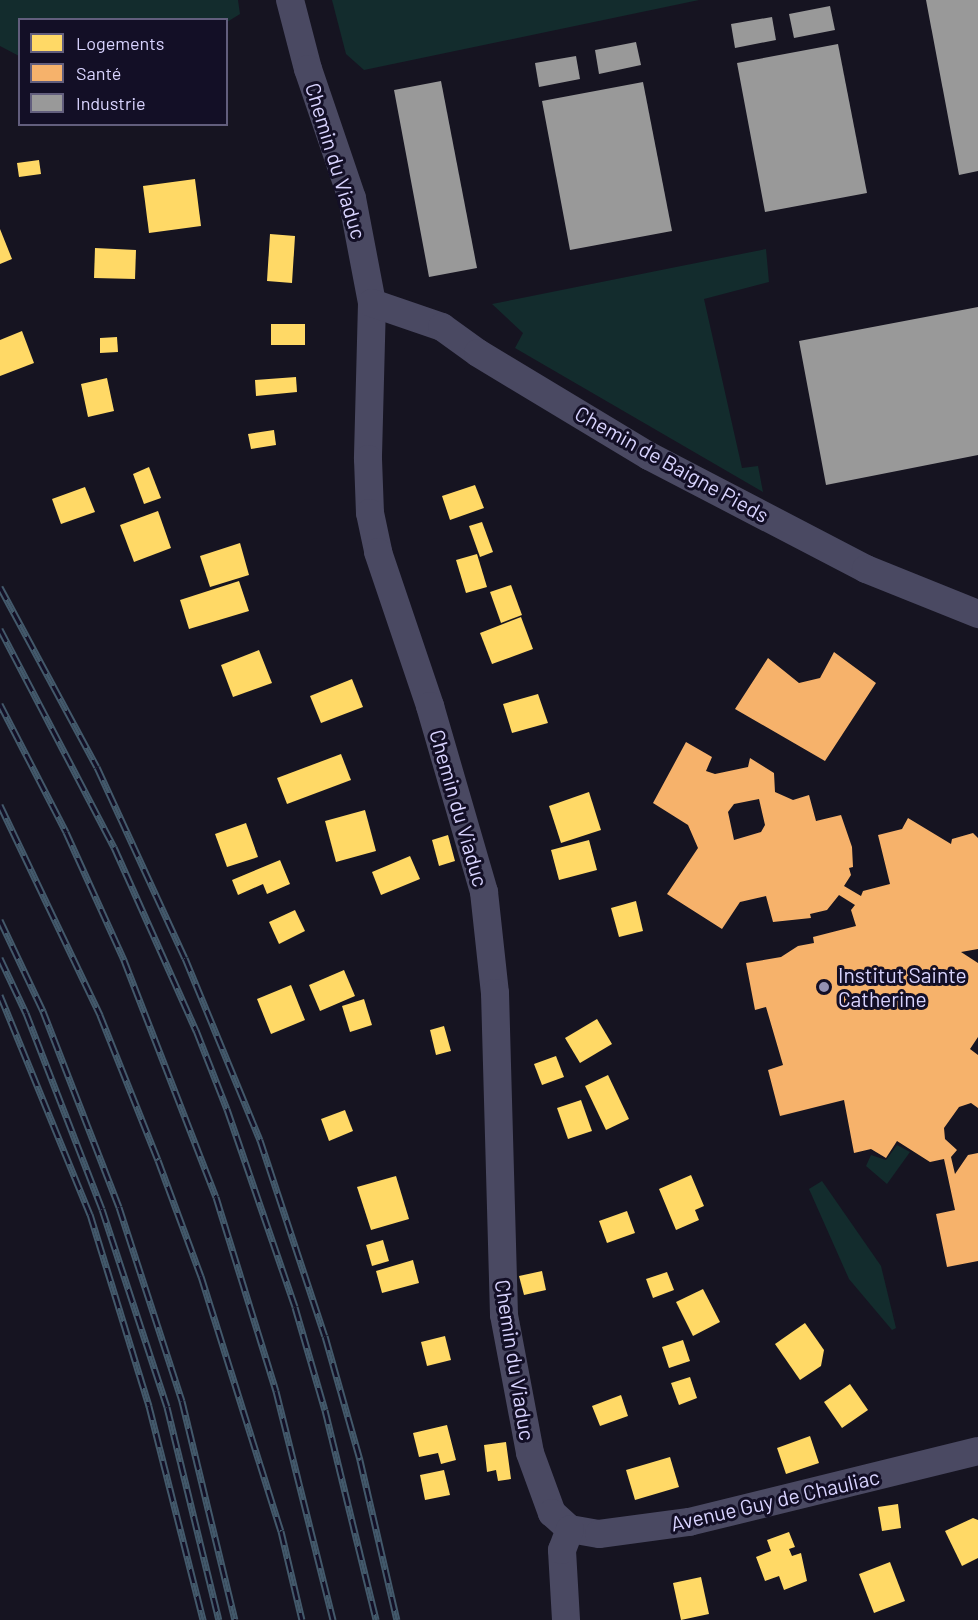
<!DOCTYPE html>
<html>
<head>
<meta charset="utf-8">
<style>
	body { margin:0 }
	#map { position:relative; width:978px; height:1620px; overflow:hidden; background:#161421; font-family:Barlow,sans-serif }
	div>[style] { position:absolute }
	.green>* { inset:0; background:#132c2d }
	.homes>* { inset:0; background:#ffd966 }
	.health>* { inset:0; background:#f6b26b }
	.industry>* { inset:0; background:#999 }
	.minor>* { height:28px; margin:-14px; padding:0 14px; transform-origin:14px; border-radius:14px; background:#4a4962 }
	.rail>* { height:7px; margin-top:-3.5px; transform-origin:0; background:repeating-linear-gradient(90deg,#130f26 0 14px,#43596b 0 28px); box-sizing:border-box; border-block:2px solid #43596b }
	.dots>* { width:16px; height:16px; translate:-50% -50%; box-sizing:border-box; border:3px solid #130f26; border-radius:50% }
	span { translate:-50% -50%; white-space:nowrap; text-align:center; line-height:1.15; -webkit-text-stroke:6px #130f26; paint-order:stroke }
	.street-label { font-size:21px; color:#d9d4ff }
	.poi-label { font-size:21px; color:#d9d4ff }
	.left { translate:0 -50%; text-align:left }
	.legend { position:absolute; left:18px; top:18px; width:210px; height:108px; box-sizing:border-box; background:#130f26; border:2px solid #625e7d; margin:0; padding:8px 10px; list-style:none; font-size:18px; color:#d9d4ff }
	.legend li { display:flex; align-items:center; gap:12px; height:30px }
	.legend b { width:30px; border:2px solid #625e7d }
</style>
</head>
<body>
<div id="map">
	<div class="green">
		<i style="clip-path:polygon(0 0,238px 0,240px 14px,227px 22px,20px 20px,19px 56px,0 46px)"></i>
		<i style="clip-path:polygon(332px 0,699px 0,364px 70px,346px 54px)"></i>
		<i style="clip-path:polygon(766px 249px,769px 282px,704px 299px,742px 468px,758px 466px,763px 492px,515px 348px,523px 333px,492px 304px)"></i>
		<i style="clip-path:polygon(897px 1145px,910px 1152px,887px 1184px,866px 1166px,871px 1155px,886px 1160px)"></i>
		<i style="clip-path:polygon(822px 1181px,881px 1266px,896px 1328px,892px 1330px,849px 1279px,809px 1189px)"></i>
	</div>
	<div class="homes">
		<i style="clip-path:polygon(39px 160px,41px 174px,19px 177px,17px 163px)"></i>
		<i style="clip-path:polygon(195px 179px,201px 226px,149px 233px,143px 186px)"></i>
		<i style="clip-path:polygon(0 229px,12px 259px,0 264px)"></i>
		<i style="clip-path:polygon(270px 234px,295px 236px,292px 283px,267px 281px)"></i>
		<i style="clip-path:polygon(95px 248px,136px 250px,135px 279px,94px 278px)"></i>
		<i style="clip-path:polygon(271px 324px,305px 324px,305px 345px,271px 345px)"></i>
		<i style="clip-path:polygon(22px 331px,34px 363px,0 376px,0 340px)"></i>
		<i style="clip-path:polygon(117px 337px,118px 352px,100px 353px,100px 338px)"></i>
		<i style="clip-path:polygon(296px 377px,297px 392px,256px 396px,255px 380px)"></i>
		<i style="clip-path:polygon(107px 378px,114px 411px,88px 417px,81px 384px)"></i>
		<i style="clip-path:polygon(274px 430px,276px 445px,251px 449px,248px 434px)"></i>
		<i style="clip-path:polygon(149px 467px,161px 498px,144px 504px,133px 474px)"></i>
		<i style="clip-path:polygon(475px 485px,484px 508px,450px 520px,442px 496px)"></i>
		<i style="clip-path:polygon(85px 487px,95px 512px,61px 524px,52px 499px)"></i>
		<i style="clip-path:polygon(158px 511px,171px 548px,134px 562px,120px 525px)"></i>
		<i style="clip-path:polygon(482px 522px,493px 552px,480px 557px,469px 526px)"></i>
		<i style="clip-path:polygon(240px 543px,249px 575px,210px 587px,200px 556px)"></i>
		<i style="clip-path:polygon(477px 554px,487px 587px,466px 593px,456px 560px)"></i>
		<i style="clip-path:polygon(239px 581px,249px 611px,189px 629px,180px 600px)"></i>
		<i style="clip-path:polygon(511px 585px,522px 615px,501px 623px,490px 592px)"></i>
		<i style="clip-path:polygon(521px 617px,533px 649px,492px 664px,480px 633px)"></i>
		<i style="clip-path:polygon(259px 650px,272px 683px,233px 697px,221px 665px)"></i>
		<i style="clip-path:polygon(352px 679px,363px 707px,321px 723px,310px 696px)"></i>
		<i style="clip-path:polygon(538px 694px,548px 723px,512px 733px,503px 704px)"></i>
		<i style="clip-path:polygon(341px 754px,351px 780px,287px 804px,277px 778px)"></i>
		<i style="clip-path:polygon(589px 792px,601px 830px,561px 843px,549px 806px)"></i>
		<i style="clip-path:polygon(365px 810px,376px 851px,336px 862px,325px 821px)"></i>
		<i style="clip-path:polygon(246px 823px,258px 857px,227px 867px,215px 834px)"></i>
		<i style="clip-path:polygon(448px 835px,455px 861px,439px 866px,432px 840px)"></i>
		<i style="clip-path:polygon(589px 840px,597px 870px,559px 880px,551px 850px)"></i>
		<i style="clip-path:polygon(410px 856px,420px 879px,381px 895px,372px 872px)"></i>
		<i style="clip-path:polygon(280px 860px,290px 884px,267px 894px,263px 884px,238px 895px,232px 880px)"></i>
		<i style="clip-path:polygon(636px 901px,643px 931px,619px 937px,611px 908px)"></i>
		<i style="clip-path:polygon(295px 910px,305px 931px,279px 944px,269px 922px)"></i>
		<i style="clip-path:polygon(344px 970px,355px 996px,320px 1011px,309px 985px)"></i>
		<i style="clip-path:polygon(291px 985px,305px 1020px,271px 1034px,257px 999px)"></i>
		<i style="clip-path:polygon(364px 999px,372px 1025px,350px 1032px,342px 1006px)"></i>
		<i style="clip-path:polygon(597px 1019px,612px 1044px,580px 1063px,565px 1038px)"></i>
		<i style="clip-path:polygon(444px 1026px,451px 1051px,436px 1055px,430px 1030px)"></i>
		<i style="clip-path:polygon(556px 1056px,564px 1077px,542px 1085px,534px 1064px)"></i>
		<i style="clip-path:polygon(608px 1075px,629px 1119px,606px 1130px,585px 1086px)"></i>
		<i style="clip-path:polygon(581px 1100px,592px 1131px,568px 1139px,557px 1108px)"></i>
		<i style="clip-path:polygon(345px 1110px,353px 1131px,329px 1141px,321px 1119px)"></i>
		<i style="clip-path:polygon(691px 1175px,704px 1206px,695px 1210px,699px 1220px,676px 1230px,659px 1189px)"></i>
		<i style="clip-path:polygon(396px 1176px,409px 1219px,371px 1230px,357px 1187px)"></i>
		<i style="clip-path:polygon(627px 1211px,635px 1233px,607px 1243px,599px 1221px)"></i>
		<i style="clip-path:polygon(383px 1240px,389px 1261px,372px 1266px,366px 1245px)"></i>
		<i style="clip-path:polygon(413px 1260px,419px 1283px,382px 1293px,376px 1271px)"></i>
		<i style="clip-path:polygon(542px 1271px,546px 1290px,524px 1295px,519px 1276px)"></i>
		<i style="clip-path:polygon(667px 1272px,674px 1290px,653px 1298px,646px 1279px)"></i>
		<i style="clip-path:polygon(703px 1289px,720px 1322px,693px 1336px,676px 1302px)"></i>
		<i style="clip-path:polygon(805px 1323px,824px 1350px,821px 1366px,800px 1380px,775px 1344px)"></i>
		<i style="clip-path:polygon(445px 1336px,451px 1360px,427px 1366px,421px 1342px)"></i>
		<i style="clip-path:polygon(683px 1340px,690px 1361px,669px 1368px,662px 1347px)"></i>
		<i style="clip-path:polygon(690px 1377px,697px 1398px,679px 1405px,671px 1383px)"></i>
		<i style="clip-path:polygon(850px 1384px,868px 1410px,842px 1428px,824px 1402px)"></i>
		<i style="clip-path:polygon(621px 1395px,628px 1416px,600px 1426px,592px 1406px)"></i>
		<i style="clip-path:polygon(447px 1425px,456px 1460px,441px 1464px,438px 1453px,419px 1457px,413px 1433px)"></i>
		<i style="clip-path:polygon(810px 1436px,819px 1463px,786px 1474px,777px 1448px)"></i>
		<i style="clip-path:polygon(506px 1442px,511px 1479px,498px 1481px,496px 1470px,487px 1472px,484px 1445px)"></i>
		<i style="clip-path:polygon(670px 1457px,679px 1487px,635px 1500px,626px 1470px)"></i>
		<i style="clip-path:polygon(444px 1470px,450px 1495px,425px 1500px,420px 1475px)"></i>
		<i style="clip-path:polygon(898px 1504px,901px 1528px,882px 1531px,878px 1507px)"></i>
		<i style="clip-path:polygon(973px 1518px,978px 1520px,978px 1558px,962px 1566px,945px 1531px)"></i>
		<i style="clip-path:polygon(789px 1532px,795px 1547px,789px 1549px,792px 1556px,801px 1553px,807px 1581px,784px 1590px,779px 1576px,765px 1581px,756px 1557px,771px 1551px,767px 1540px)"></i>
		<i style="clip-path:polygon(890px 1562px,905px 1601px,874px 1613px,859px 1574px)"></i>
		<i style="clip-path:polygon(701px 1577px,709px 1614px,681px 1620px,673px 1583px)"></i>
	</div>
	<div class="health">
		<i style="clip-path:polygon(834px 652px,876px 683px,825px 761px,735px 709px,768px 658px,799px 683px,820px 678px)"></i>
		<i style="clip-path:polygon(evenodd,686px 742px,712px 757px,706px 771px,715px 774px,748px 767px,750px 758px,774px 773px,775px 792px,793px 800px,809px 795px,816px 821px,841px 815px,852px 847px,853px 867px,849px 868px,851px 875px,844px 886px,861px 896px,863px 891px,890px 884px,878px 835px,902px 829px,908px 818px,951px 844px,952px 839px,973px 833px,978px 838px,978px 949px,961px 952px,978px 963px,978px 1037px,970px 1049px,978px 1055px,978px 1108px,971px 1103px,959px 1107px,944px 1128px,945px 1139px,957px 1150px,951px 1157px,955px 1174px,968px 1155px,978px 1153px,978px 1261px,947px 1267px,936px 1214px,955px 1210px,944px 1159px,930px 1162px,897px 1141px,886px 1158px,871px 1149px,854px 1153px,844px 1100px,780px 1116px,768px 1070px,783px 1065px,766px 1007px,755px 1010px,746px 963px,781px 957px,798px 946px,814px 943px,813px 937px,856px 926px,851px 910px,855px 905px,839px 895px,827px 910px,810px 914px,811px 918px,773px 922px,766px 896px,740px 902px,722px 929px,667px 894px,698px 848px,688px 825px,653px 803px,686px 742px,759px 799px,765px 825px,761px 832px,734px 840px,728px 812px,734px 804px,759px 799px)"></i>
	</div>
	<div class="industry">
		<i style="clip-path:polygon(926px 0,978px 0,978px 171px,959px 175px)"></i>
		<i style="clip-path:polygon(830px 6px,835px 30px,794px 38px,789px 14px)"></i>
		<i style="clip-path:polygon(772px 17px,776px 40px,735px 48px,731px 24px)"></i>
		<i style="clip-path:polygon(636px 42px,641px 65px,599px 74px,595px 50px)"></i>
		<i style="clip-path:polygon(838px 44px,867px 193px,765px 212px,737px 63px)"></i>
		<i style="clip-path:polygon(576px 56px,580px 79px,539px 87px,535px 63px)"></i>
		<i style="clip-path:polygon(441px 81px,477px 268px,429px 277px,394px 90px)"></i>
		<i style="clip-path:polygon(643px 82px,672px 231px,570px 250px,542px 101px)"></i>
		<i style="clip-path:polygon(978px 307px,978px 455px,826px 485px,799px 341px)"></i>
	</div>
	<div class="minor">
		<i style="left:290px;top:0;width:71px;rotate:75.4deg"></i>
		<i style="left:308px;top:69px;width:136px;rotate:71.2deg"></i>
		<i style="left:352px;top:198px;width:107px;rotate:79.2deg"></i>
		<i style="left:372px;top:303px;width:156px;rotate:91.5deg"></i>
		<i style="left:368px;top:459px;width:54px;rotate:87.9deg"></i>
		<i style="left:370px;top:513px;width:40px;rotate:78deg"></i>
		<i style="left:378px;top:552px;width:163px;rotate:71.3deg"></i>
		<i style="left:430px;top:706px;width:194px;rotate:73.8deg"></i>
		<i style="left:484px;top:892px;width:102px;rotate:83.8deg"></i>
		<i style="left:495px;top:993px;width:322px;rotate:88.4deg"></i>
		<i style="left:504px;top:1315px;width:140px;rotate:79.3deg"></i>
		<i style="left:530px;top:1453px;width:64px;rotate:69.9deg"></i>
		<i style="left:552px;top:1513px;width:24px;rotate:42deg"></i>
		<i style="left:372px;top:303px;width:74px;rotate:18.9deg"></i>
		<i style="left:442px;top:327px;width:44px;rotate:35.8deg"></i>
		<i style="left:478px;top:353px;width:200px;rotate:31.1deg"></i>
		<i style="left:649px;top:456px;width:245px;rotate:27.5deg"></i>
		<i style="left:866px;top:569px;width:121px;rotate:21.9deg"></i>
		<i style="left:570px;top:1529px;width:29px;rotate:10deg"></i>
		<i style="left:599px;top:1534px;width:91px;rotate:-7.6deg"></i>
		<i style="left:689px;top:1522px;width:298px;rotate:-13.8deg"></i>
		<i style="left:566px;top:1620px;width:70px;rotate:-93.3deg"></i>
		<i style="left:562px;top:1550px;width:22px;rotate:-69deg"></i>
	</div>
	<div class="rail">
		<i style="left:0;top:587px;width:204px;rotate:61.7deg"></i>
		<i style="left:97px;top:767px;width:210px;rotate:65.3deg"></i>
		<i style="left:185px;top:958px;width:197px;rotate:67.6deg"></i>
		<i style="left:260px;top:1140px;width:206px;rotate:71.7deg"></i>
		<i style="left:325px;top:1336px;width:129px;rotate:74.2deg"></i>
		<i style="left:360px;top:1460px;width:164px;rotate:77deg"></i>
		<i style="left:0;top:629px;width:246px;rotate:62.4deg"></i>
		<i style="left:114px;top:847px;width:201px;rotate:65.9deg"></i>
		<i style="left:196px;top:1030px;width:85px;rotate:68.6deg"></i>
		<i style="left:227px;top:1109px;width:209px;rotate:71deg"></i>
		<i style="left:295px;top:1307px;width:107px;rotate:73.8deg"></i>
		<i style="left:325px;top:1410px;width:216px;rotate:76.3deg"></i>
		<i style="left:0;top:704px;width:144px;rotate:62.7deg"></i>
		<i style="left:66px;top:832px;width:141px;rotate:65.6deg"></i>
		<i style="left:124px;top:960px;width:254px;rotate:68.8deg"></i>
		<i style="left:216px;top:1197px;width:203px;rotate:72.8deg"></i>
		<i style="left:276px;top:1391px;width:236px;rotate:76deg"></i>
		<i style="left:0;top:805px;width:233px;rotate:64.5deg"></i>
		<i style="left:100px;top:1015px;width:156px;rotate:68.2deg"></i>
		<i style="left:158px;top:1160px;width:124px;rotate:69.7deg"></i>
		<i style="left:201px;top:1276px;width:267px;rotate:72.6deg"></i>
		<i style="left:281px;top:1531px;width:91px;rotate:76.7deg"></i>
		<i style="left:0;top:920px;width:101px;rotate:64.7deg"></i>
		<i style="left:43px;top:1011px;width:210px;rotate:68.8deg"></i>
		<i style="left:119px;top:1207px;width:204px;rotate:72deg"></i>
		<i style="left:182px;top:1401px;width:225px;rotate:76.4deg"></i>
		<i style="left:0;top:958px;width:61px;rotate:64.7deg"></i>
		<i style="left:26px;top:1013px;width:210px;rotate:68.8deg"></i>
		<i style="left:102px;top:1209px;width:208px;rotate:71.8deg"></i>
		<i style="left:167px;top:1407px;width:219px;rotate:76.3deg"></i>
		<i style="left:0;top:995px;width:237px;rotate:67.7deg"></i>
		<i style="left:90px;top:1214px;width:201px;rotate:72.9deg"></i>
		<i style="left:149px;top:1406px;width:221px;rotate:75.8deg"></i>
	</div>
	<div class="dots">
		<i style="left:824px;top:987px;background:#9591b1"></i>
	</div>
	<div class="street-label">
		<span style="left:336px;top:161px;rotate:73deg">Chemin du Viaduc</span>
		<span style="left:672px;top:464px;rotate:29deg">Chemin de Baigne Pieds</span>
		<span style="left:459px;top:808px;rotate:74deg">Chemin du Viaduc</span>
		<span style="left:515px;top:1360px;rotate:81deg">Chemin du Viaduc</span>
		<span style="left:775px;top:1500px;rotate:-13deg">Avenue Guy de Chauliac</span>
	</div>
	<div class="poi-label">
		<span class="left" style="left:838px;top:987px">Institut Sainte<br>Catherine</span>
	</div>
	<ul class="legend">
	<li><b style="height:16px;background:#ffd966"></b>Logements</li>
	<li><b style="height:16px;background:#f6b26b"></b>Santé</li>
	<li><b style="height:16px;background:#999"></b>Industrie</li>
	</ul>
</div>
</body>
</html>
